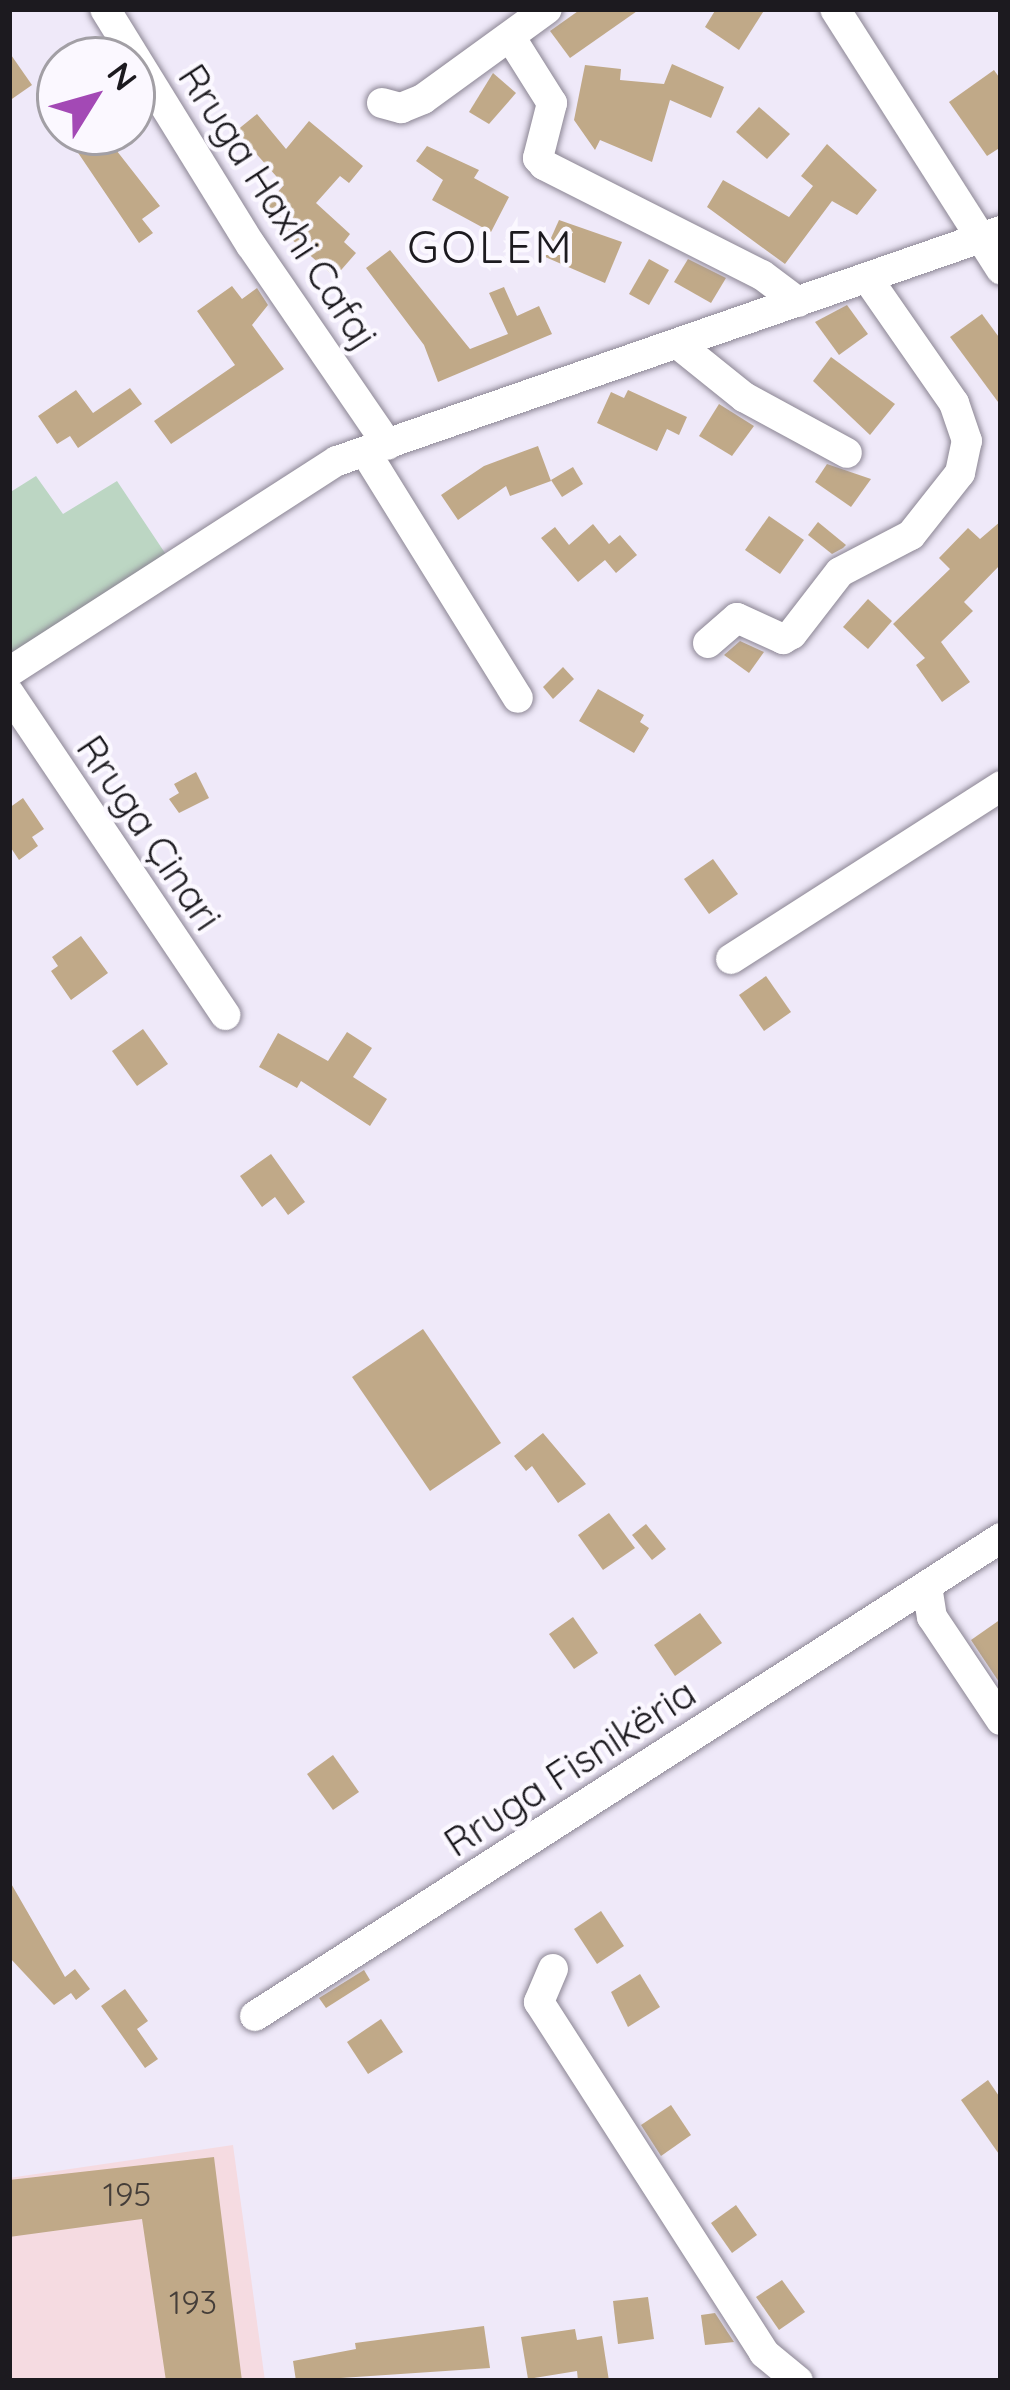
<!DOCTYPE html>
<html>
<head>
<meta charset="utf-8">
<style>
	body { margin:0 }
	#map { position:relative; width:1010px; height:2390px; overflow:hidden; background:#efe9f9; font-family:Quicksand,sans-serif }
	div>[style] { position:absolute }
	.industrial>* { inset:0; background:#f5dbe1 }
	.green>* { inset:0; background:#bcd6c3 }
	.building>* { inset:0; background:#c0a988 }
	.roads { filter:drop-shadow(0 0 3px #8b8593) drop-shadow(0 0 3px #8b8593) }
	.minor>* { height:30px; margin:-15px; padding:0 15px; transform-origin:15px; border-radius:15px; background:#fff }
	span { translate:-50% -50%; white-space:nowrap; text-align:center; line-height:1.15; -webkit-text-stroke:9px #fbf8ff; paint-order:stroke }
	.number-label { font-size:33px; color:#453e39 }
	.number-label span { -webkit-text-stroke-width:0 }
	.street-label { font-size:39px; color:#1c1a1f }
	.quarter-label { font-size:45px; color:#1c1a1f; letter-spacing:3px }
	.frame { position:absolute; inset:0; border:12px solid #1c1a1f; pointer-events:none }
	.north { position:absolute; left:36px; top:36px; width:120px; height:120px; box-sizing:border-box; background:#fbf8ff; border:3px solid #a29fa5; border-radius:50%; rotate:53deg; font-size:33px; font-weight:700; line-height:48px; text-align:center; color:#1c1a1f }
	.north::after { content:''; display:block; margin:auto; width:42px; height:54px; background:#a349b5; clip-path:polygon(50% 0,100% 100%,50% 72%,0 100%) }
</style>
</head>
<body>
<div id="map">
	<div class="industrial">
		<i style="clip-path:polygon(233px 2145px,265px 2381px,9px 2381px,9px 2178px)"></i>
	</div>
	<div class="green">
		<i style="clip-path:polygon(36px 476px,63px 514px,117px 481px,169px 559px,9px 657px,9px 493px)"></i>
	</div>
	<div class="building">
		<i style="clip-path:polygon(581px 9px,640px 9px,570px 58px,550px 31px)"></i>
		<i style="clip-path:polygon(716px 9px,765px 9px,739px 50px,705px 27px)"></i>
		<i style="clip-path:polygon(9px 52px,32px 85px,9px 101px)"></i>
		<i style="clip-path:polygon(672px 64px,724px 87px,711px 118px,670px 100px,652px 162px,600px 140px,595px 150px,574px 120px,585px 65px,621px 69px,620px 80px,664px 84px)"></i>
		<i style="clip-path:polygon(994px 70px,1001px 80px,1001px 147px,987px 156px,949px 102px)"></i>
		<i style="clip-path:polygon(493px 73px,516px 93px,489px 124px,469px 112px)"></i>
		<i style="clip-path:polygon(759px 107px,790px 134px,767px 159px,736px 132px)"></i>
		<i style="clip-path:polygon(257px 114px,286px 149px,309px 121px,363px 166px,349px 183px,340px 176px,316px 203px,350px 234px,344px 242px,356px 253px,335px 277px,260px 212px,284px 185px,236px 131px)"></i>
		<i style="clip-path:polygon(64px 132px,102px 132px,160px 206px,142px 219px,153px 233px,139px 243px)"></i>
		<i style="clip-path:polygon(827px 144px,877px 190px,857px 215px,832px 201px,785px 264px,707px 207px,723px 180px,789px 217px,813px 186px,801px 176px)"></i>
		<i style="clip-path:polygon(427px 146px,479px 170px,474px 178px,509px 197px,491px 232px,432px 200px,443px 180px,416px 161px)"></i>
		<i style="clip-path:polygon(559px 220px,622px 242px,605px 283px,543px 256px)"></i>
		<i style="clip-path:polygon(390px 250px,470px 349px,508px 334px,489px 293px,504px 287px,517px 316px,539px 306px,552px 334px,438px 382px,424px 345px,366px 268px)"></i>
		<i style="clip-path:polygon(649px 259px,669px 270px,649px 305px,629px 294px)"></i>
		<i style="clip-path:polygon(688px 259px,726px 278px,711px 303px,674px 282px)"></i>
		<i style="clip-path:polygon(232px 286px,242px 299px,257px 288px,268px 305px,252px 325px,284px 369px,171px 444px,154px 421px,235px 365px,197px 311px)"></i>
		<i style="clip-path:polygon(847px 305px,868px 334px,839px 355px,815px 322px)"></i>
		<i style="clip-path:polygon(982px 314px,1001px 340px,1001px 406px,950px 337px)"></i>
		<i style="clip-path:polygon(831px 357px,895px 404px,870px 435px,813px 381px)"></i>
		<i style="clip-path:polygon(130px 388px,142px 404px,78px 448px,70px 436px,57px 444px,38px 416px,76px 390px,93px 413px)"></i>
		<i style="clip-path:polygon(628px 390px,687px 417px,679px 435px,667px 429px,657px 451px,597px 423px,611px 392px,624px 398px)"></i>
		<i style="clip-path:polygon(719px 404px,754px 426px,732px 456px,699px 436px)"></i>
		<i style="clip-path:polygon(538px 446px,551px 481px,510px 496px,506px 486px,458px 520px,441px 495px,484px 466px)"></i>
		<i style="clip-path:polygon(827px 464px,871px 479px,851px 507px,815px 482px)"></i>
		<i style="clip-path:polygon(573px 467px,583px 484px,562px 497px,551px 480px)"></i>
		<i style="clip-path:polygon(769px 516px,804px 540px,780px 574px,745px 550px)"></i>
		<i style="clip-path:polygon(1001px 521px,1001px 564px,964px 602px,973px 611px,941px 642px,970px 682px,942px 702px,916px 665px,925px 658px,893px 624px,950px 569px,939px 558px,968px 528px,980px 539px)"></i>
		<i style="clip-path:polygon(818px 522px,846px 545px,843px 548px,832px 554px,808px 535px)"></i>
		<i style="clip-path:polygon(593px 524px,609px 544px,620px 535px,637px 555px,616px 573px,605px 560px,578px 582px,541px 538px,555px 527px,569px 545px)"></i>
		<i style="clip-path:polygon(868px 599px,892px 621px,868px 649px,843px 627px)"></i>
		<i style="clip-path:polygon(740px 641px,764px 652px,749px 673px,724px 655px)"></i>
		<i style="clip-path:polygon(563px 667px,574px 679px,553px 699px,543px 687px)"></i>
		<i style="clip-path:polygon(598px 689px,644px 715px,640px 722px,649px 728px,634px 753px,579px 721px)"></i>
		<i style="clip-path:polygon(196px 772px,209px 798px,179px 813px,169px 799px,179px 793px,174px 784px)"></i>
		<i style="clip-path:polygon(23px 798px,44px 829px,32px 837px,38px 846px,19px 860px,9px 845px,9px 808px)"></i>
		<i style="clip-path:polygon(713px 859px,738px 894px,709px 914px,684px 879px)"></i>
		<i style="clip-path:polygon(81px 936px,108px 973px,71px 1000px,51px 971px,58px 966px,52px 957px)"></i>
		<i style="clip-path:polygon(766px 976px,791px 1012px,764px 1031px,739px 995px)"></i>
		<i style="clip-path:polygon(143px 1029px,168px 1064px,137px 1086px,112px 1051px)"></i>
		<i style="clip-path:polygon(347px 1032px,372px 1048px,353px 1077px,387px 1099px,370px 1126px,301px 1081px,297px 1088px,259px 1067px,278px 1033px,328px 1061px)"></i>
		<i style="clip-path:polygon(271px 1154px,305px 1202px,288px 1215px,275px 1197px,262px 1207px,240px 1176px)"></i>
		<i style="clip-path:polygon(423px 1329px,501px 1443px,430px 1491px,352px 1377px)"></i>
		<i style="clip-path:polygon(543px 1433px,586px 1484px,558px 1503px,532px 1466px,526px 1471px,514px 1456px)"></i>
		<i style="clip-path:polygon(609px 1513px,635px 1548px,603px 1570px,578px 1535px)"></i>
		<i style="clip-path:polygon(646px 1524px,666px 1549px,652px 1560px,632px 1535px)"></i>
		<i style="clip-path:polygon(700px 1613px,722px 1643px,675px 1676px,654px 1645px)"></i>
		<i style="clip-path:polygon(573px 1617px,598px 1653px,574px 1669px,549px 1634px)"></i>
		<i style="clip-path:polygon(1001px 1619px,1001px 1685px,971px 1640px)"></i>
		<i style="clip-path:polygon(333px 1755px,359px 1792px,333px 1810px,307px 1774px)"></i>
		<i style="clip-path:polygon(9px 1880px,65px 1977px,75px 1969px,90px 1989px,76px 2000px,71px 1993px,54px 2005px,9px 1957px)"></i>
		<i style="clip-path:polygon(601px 1911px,624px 1946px,597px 1964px,574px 1929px)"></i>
		<i style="clip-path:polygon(364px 1970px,370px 1980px,326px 2008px,319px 1998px)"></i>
		<i style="clip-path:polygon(640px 1974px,660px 2007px,628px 2027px,611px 1992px)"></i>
		<i style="clip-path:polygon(125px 1989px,148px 2021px,137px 2029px,158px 2059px,145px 2068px,101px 2006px)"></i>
		<i style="clip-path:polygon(381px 2019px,403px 2052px,368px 2074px,347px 2042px)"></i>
		<i style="clip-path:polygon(988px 2080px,1001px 2099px,1001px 2157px,961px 2100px)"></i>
		<i style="clip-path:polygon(671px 2105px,691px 2135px,661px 2156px,641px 2125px)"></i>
		<i style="clip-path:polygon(214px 2157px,242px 2381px,166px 2381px,142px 2219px,9px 2237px,9px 2180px)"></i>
		<i style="clip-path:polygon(736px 2205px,757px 2235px,732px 2253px,711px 2223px)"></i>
		<i style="clip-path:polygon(782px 2280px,805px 2312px,779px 2330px,756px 2297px)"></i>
		<i style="clip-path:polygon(648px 2297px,654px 2339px,618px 2344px,613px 2301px)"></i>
		<i style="clip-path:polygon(715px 2313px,734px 2342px,705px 2345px,701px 2315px)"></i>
		<i style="clip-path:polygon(484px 2326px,490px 2368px,296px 2381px,293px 2361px,356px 2349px,355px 2343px)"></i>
		<i style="clip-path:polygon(575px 2329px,577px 2340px,602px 2336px,609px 2381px,578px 2381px,577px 2371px,528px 2379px,521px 2337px)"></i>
	</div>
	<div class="roads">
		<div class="minor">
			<i style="left:105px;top:9px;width:278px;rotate:58.3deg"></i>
			<i style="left:251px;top:245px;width:242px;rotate:55.6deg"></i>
			<i style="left:835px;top:9px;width:309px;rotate:57.5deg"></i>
			<i style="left:511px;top:38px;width:77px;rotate:57.8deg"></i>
			<i style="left:552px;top:103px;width:57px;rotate:104.3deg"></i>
			<i style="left:538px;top:158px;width:9px;rotate:49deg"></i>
			<i style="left:544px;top:165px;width:244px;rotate:26.8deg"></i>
			<i style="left:762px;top:275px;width:45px;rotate:36.9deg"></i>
			<i style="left:382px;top:103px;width:20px;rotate:15deg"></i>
			<i style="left:401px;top:108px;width:24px;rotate:-22deg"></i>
			<i style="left:423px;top:99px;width:153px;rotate:-36deg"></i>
			<i style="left:678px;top:344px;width:85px;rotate:38.8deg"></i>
			<i style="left:744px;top:397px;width:117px;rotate:28.5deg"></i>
			<i style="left:366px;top:453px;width:288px;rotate:58.2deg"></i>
			<i style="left:708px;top:643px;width:38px;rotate:-41deg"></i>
			<i style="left:737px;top:618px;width:51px;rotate:24.5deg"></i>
			<i style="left:783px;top:639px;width:10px;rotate:-29deg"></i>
			<i style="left:792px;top:634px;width:78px;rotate:-52.3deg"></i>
			<i style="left:840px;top:572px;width:80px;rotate:-27.5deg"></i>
			<i style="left:911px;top:535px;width:79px;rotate:-51.7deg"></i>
			<i style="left:960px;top:473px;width:33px;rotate:-78deg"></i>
			<i style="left:967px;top:441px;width:40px;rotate:-108.9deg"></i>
			<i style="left:954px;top:403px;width:152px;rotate:-124.8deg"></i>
			<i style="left:9px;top:672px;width:390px;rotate:-32.8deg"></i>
			<i style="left:337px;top:461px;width:703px;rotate:-19.11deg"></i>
			<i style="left:9px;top:693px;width:388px;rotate:56.1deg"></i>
			<i style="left:731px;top:959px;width:321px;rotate:-32.6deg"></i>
			<i style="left:927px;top:1586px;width:31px;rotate:81deg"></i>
			<i style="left:932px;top:1617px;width:124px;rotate:56.2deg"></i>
			<i style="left:553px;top:1969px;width:36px;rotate:113deg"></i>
			<i style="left:539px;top:2002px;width:417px;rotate:57.3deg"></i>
			<i style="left:764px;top:2353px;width:44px;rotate:39.5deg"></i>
			<i style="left:255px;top:2016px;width:886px;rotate:-32.65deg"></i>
		</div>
	</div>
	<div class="number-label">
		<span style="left:127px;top:2194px">195</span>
		<span style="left:193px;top:2302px">193</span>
	</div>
	<div class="street-label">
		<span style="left:278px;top:207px;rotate:57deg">Rruga Haxhi Cafaj</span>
		<span style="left:149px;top:833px;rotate:56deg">Rruga Çinari</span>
		<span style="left:570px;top:1768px;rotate:-33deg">Rruga Fisnikëria</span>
	</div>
	<div class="quarter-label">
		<span style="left:491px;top:247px">GOLEM</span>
	</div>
	<div class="frame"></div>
	<div class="north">N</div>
</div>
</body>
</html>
